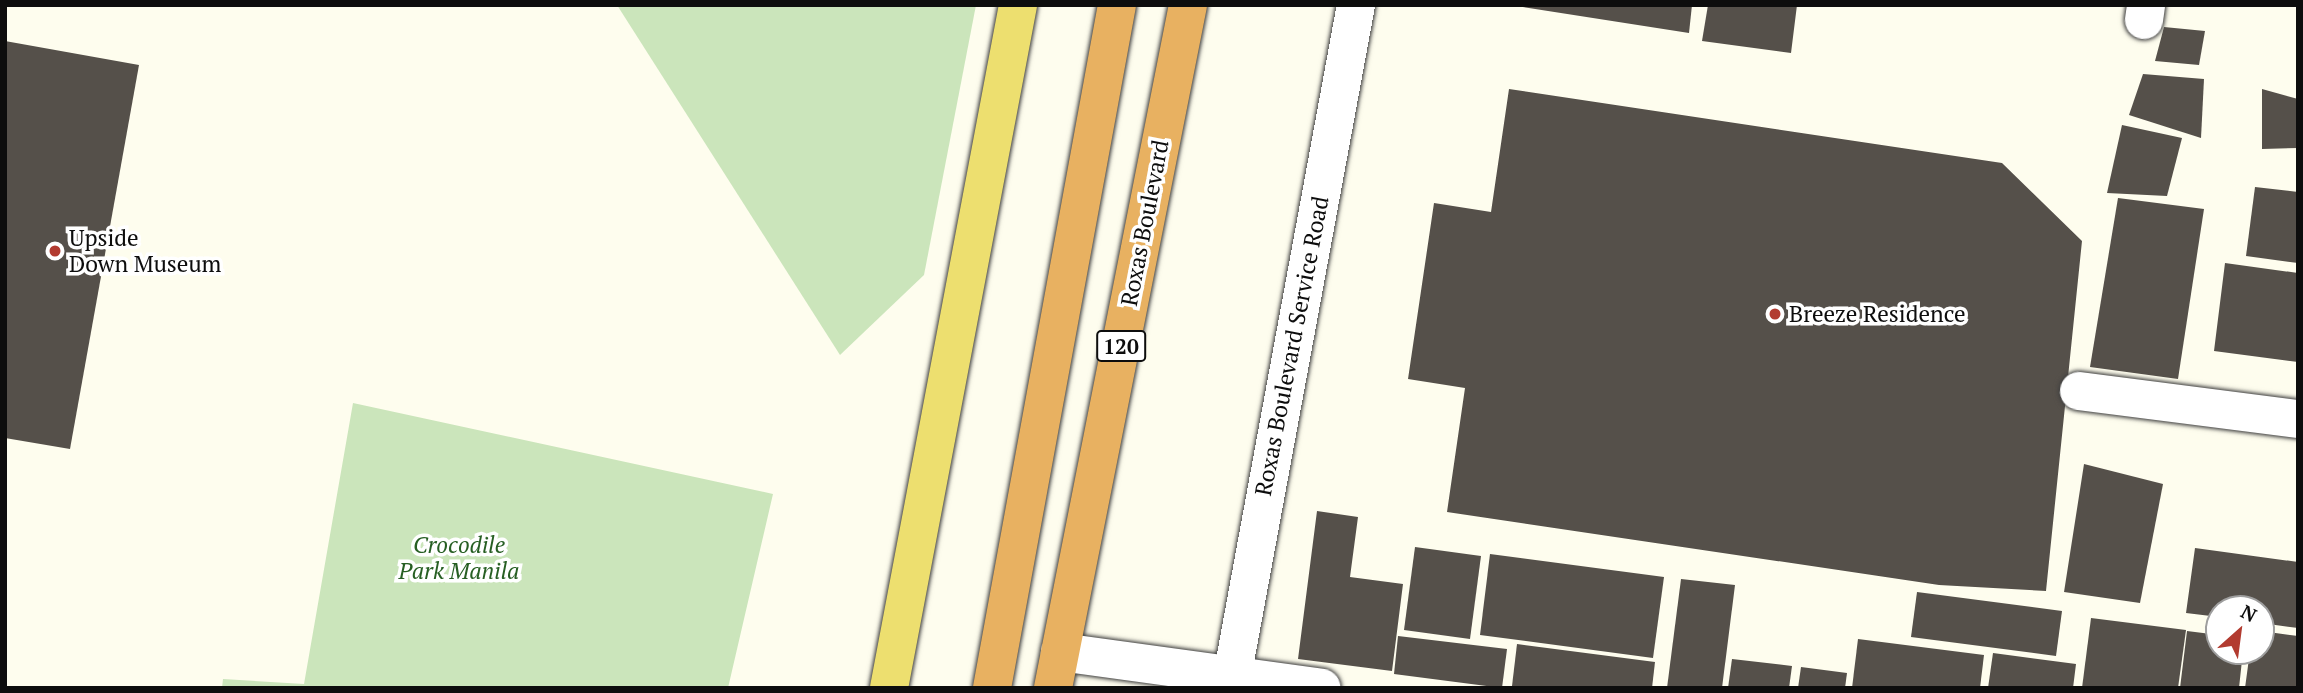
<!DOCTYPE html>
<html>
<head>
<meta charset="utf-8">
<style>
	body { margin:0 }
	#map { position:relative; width:2303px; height:693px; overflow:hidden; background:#fefdee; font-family:"PT Serif",serif }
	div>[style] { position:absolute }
	.green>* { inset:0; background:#cbe5bb }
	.building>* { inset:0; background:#55504a }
	.roads { filter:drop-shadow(0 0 2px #404040) drop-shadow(0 0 2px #404040) }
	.street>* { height:38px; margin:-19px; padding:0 19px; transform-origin:19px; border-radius:19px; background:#fff }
	.primary>* { height:38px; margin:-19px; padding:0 19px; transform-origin:19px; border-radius:19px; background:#eddf6f }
	.highway>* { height:38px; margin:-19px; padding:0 19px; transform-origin:19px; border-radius:19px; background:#e8b161 }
	.dots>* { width:19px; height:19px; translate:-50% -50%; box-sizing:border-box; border:4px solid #fff; border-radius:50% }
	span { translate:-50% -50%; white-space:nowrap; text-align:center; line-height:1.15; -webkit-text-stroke:7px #fff; paint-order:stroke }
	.shield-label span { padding:2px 5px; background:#fff; border:2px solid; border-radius:5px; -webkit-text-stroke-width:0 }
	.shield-label { font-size:21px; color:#0d0d0d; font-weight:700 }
	.street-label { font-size:23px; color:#0d0d0d }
	.poi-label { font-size:23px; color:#0d0d0d }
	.left { translate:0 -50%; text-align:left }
	.park-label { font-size:23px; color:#275f23; font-style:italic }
	.frame { position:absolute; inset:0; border:7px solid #0d0d0d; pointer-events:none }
	.north { position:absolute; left:2205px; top:595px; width:70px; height:70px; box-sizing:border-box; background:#fff; border:2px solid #9e9e9e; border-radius:50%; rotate:28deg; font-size:19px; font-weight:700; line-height:28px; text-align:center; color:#0d0d0d }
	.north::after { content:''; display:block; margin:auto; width:24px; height:32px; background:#b23b30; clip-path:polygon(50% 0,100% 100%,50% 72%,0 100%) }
</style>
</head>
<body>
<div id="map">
	<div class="green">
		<i style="clip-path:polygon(617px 5px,976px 5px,924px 275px,840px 355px)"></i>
		<i style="clip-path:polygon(353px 403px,773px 494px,728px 688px,222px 688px,223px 679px,304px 684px)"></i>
	</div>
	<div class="building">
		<i style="clip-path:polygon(1510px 5px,1692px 5px,1689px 33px)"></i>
		<i style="clip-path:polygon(1708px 5px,1797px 5px,1791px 53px,1702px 41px)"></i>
		<i style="clip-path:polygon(2164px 27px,2205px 31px,2199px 65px,2155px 61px)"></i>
		<i style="clip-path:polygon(5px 41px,139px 65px,70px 449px,5px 438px)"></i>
		<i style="clip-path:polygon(2143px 74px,2204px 79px,2201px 138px,2129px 115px)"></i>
		<i style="clip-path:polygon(1509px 89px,2002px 163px,2082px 241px,2046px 591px,1939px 585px,1447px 512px,1465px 388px,1408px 379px,1434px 203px,1491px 212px)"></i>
		<i style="clip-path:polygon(2262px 89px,2298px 99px,2298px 148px,2262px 149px)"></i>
		<i style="clip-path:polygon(2122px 125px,2182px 138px,2167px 196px,2107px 193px)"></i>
		<i style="clip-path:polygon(2255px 187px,2298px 192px,2298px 263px,2246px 256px)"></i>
		<i style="clip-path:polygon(2118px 198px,2204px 209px,2178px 379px,2090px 367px)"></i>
		<i style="clip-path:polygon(2225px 263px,2298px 273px,2298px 362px,2214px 351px)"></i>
		<i style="clip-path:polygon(2084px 464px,2163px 484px,2140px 603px,2064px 592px)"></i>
		<i style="clip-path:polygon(1317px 511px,1358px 517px,1350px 577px,1403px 584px,1392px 671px,1298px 659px)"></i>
		<i style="clip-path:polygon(1415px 547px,1481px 556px,1470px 639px,1404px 630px)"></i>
		<i style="clip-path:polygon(2195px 548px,2298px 562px,2298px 628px,2261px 623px,2261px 609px,2219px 609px,2219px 617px,2186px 613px)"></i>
		<i style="clip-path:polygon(1490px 554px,1664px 577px,1653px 658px,1480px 635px)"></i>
		<i style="clip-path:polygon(1681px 579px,1735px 585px,1722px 688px,1667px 688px)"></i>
		<i style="clip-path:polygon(1917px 592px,2062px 611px,2056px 656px,1911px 637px)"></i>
		<i style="clip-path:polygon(2091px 618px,2186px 630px,2178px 688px,2082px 688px)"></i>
		<i style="clip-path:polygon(2187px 631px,2219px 635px,2219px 651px,2243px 651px,2239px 688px,2180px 688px)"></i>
		<i style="clip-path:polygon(2261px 631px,2298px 636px,2298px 688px,2245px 688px,2250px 651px,2261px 651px)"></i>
		<i style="clip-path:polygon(1398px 636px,1507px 649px,1502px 688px,1394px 674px)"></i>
		<i style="clip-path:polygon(1858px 639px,1984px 655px,1980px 688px,1852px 688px)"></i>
		<i style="clip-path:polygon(1517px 644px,1655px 662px,1652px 688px,1512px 686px)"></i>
		<i style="clip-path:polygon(1993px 653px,2076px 664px,2073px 688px,1988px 688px)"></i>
		<i style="clip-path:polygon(1732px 659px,1792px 666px,1789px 688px,1728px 688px)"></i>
		<i style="clip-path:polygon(1801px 667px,1847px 673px,1845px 688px,1798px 688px)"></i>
	</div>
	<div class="roads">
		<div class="street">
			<i style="left:2144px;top:20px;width:15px;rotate:-82deg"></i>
			<i style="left:2079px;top:391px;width:221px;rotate:7.3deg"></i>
			<i style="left:1060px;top:652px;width:264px;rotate:7.8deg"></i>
			<i style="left:1230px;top:688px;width:695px;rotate:-79.55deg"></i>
		</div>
		<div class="primary">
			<i style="left:889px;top:688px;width:695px;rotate:-79.3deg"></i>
		</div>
		<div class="highway">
			<i style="left:992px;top:688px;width:694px;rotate:-79.63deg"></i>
			<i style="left:1053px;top:688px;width:696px;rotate:-78.82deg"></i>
		</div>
	</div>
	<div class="dots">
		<i style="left:55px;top:251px;background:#b23b30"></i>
		<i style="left:1775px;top:314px;background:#b23b30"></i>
	</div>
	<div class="shield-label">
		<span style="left:1121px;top:346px">120</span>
	</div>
	<div class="street-label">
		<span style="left:1145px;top:223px;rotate:-79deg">Roxas Boulevard</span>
		<span style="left:1292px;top:346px;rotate:-79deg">Roxas Boulevard Service Road</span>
	</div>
	<div class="poi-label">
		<span class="left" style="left:69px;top:251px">Upside<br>Down Museum</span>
		<span class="left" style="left:1789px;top:314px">Breeze Residence</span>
	</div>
	<div class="park-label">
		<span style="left:459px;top:558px">Crocodile<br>Park Manila</span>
	</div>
	<div class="frame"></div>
	<div class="north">N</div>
</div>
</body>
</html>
